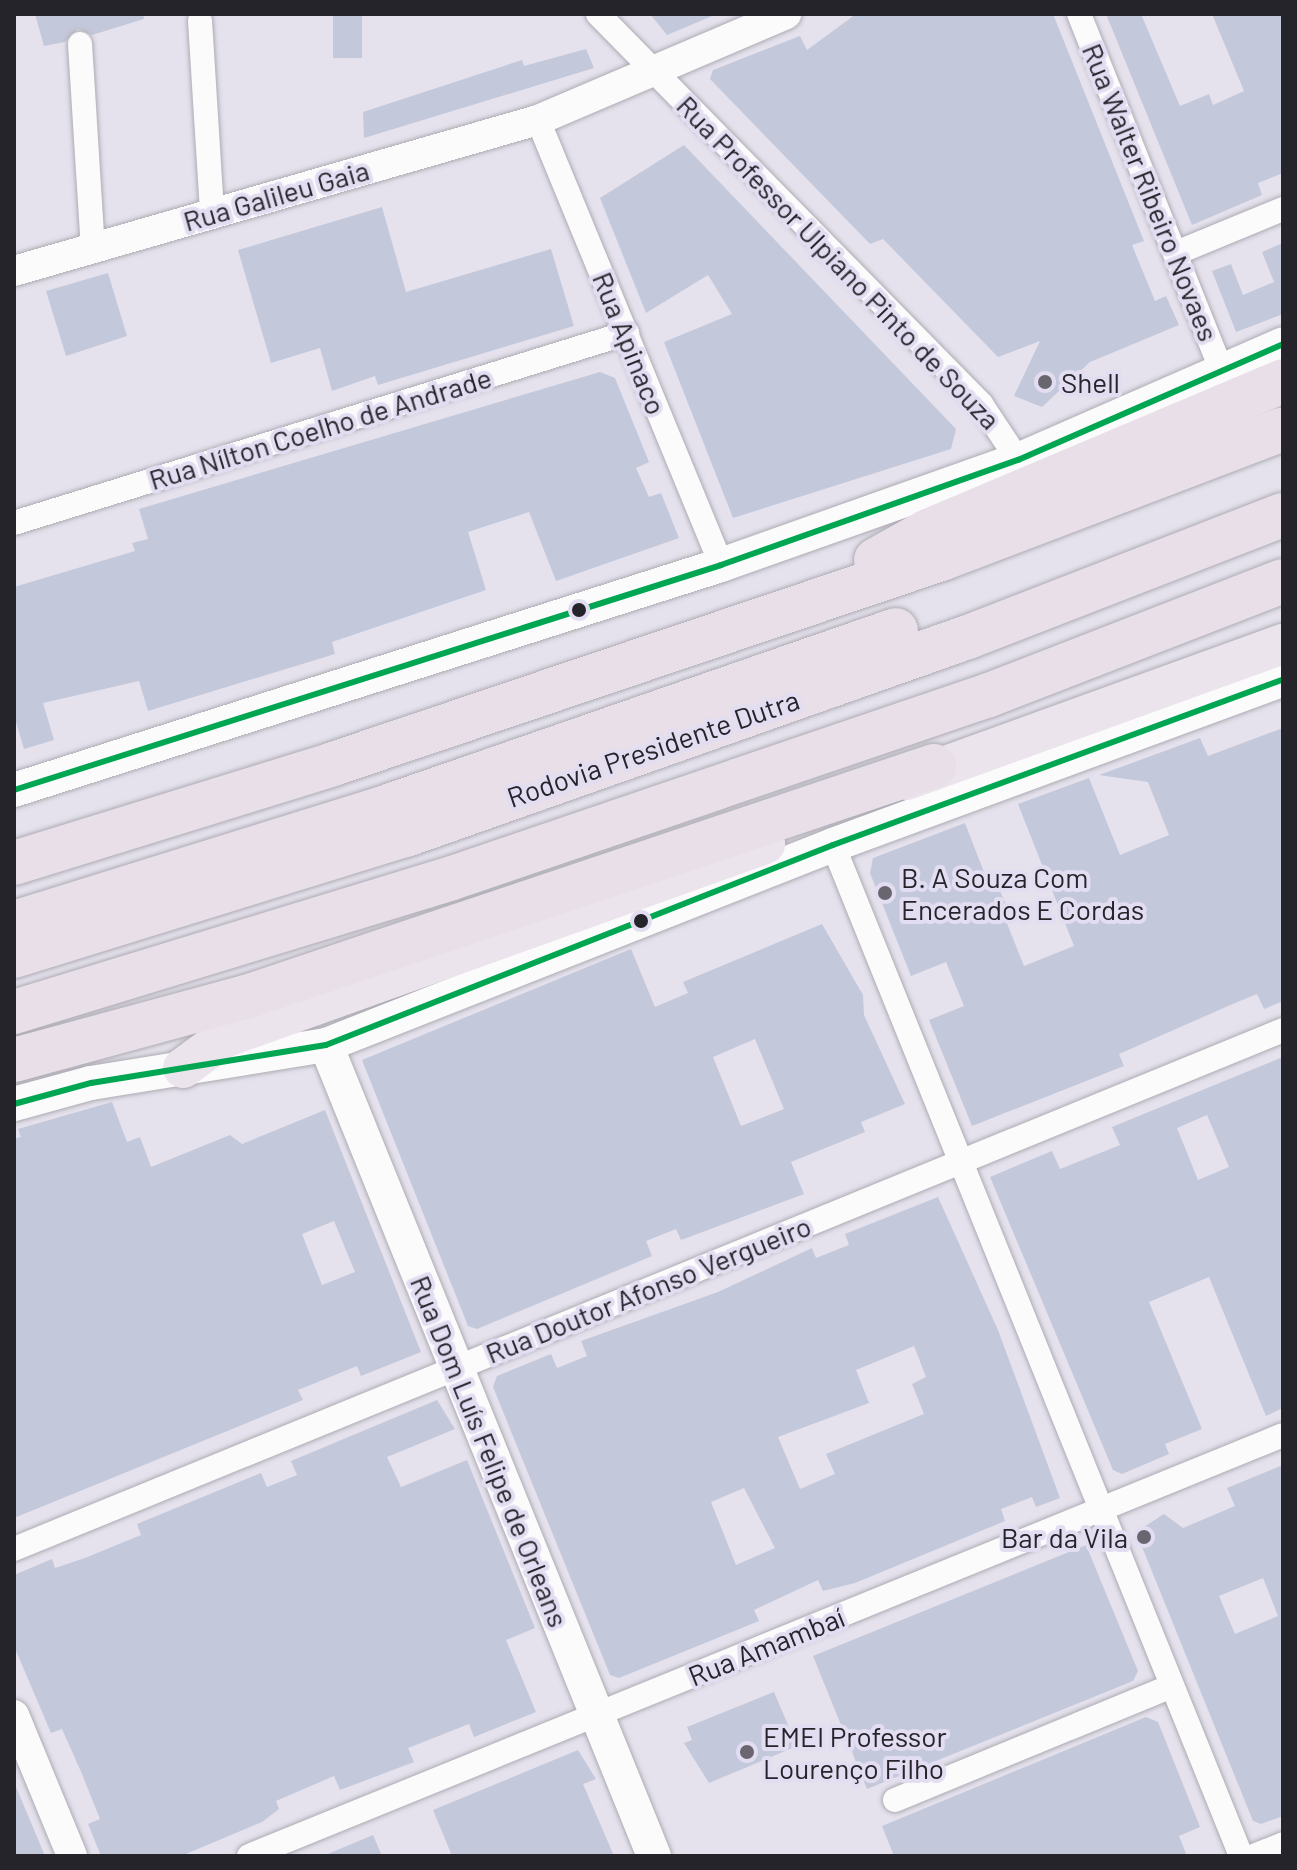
<!DOCTYPE html>
<html>
<head>
<meta charset="utf-8">
<style>
	body { margin:0 }
	#map { position:relative; width:1297px; height:1870px; overflow:hidden; background:#e5e2ed; font-family:Barlow,sans-serif }
	div>[style] { position:absolute }
	.building>* { inset:0; background:#c3c8db }
	.roads { filter:drop-shadow(0 0 2px #adabb3) drop-shadow(0 0 2px #adabb3) }
	.minor>* { height:24px; margin:-12px; padding:0 12px; transform-origin:12px; border-radius:12px; background:#fbfbfc }
	.tertiary>* { height:30px; margin:-15px; padding:0 15px; transform-origin:15px; border-radius:15px; background:#fbfbfc }
	.secondary>* { height:34px; margin:-17px; padding:0 17px; transform-origin:17px; border-radius:17px; background:#fbfbfc }
	.trunk>* { height:40px; margin:-20px; padding:0 20px; transform-origin:20px; border-radius:20px; background:#ece4ec }
	.motorway>* { height:44px; margin:-22px; padding:0 22px; transform-origin:22px; border-radius:22px; background:#e8dfe9 }
	.bus-1>* { height:6px; margin:-3px; padding:0 3px; transform-origin:3px; border-radius:3px; background:#00a651 }
	.dots>* { width:22px; height:22px; translate:-50% -50%; box-sizing:border-box; border:4px solid #e3ddf2; border-radius:50% }
	span { translate:-50% -50%; white-space:nowrap; text-align:center; line-height:1.15; -webkit-text-stroke:8px #e3ddf2; paint-order:stroke }
	.street-label { font-size:28px; color:#26242b }
	.poi-label { font-size:28px; color:#26242b }
	.left { translate:0 -50%; text-align:left }
	.right { translate:-100% -50%; text-align:right }
	.frame { position:absolute; inset:0; border:16px solid #26242b; pointer-events:none }
</style>
</head>
<body>
<div id="map">
	<div class="building">
		<i style="clip-path:polygon(35px 14px,143px 14px,144px 19px,92px 35px,78px 29px,65px 42px,44px 46px)"></i>
		<i style="clip-path:polygon(333px 14px,362px 14px,362px 58px,333px 58px)"></i>
		<i style="clip-path:polygon(650px 14px,717px 14px,667px 35px)"></i>
		<i style="clip-path:polygon(856px 14px,1053px 14px,1144px 241px,1132px 245px,1155px 301px,1166px 296px,1179px 325px,1090px 362px,1042px 407px,1014px 396px,1040px 341px,998px 357px,883px 239px,870px 244px,710px 79px,713px 70px,800px 36px,807px 50px)"></i>
		<i style="clip-path:polygon(1106px 14px,1141px 14px,1180px 106px,1209px 94px,1213px 105px,1244px 91px,1212px 14px,1283px 14px,1283px 173px,1258px 183px,1262px 195px,1192px 225px)"></i>
		<i style="clip-path:polygon(586px 49px,594px 68px,364px 138px,363px 112px,522px 60px,524px 66px)"></i>
		<i style="clip-path:polygon(684px 145px,956px 429px,951px 449px,733px 518px,664px 342px,732px 314px,708px 275px,646px 313px,600px 198px)"></i>
		<i style="clip-path:polygon(382px 207px,406px 292px,551px 249px,574px 326px,378px 385px,375px 376px,332px 391px,320px 348px,271px 363px,238px 250px)"></i>
		<i style="clip-path:polygon(1283px 243px,1283px 314px,1236px 332px,1212px 271px,1231px 264px,1243px 295px,1274px 282px,1262px 252px)"></i>
		<i style="clip-path:polygon(108px 273px,127px 336px,66px 356px,46px 291px)"></i>
		<i style="clip-path:polygon(600px 372px,615px 378px,649px 462px,636px 468px,649px 497px,661px 493px,679px 538px,556px 581px,529px 512px,468px 532px,486px 590px,332px 642px,335px 654px,148px 711px,139px 681px,43px 703px,54px 740px,24px 749px,14px 715px,14px 587px,135px 551px,132px 543px,148px 539px,139px 509px)"></i>
		<i style="clip-path:polygon(1283px 728px,1283px 1001px,1264px 1009px,1257px 994px,1235px 1003px,1119px 1054px,1124px 1066px,972px 1126px,929px 1020px,964px 1006px,946px 962px,911px 976px,870px 873px,873px 858px,965px 823px,989px 885px,996px 882px,1008px 909px,1002px 911px,1024px 966px,1074px 946px,1018px 804px,1089px 778px,1120px 855px,1169px 835px,1148px 782px,1099px 775px,1200px 738px,1208px 756px)"></i>
		<i style="clip-path:polygon(evenodd,822px 924px,863px 995px,864px 1015px,905px 1104px,861px 1122px,865px 1132px,791px 1162px,804px 1194px,681px 1240px,676px 1229px,646px 1241px,652px 1256px,477px 1329px,468px 1326px,362px 1060px,631px 949px,655px 1007px,688px 993px,683px 982px,822px 924px,755px 1039px,784px 1109px,741px 1126px,713px 1057px,755px 1039px)"></i>
		<i style="clip-path:polygon(evenodd,1283px 1057px,1283px 1408px,1266px 1416px,1209px 1277px,1149px 1302px,1202px 1429px,1165px 1444px,1169px 1454px,1122px 1474px,1113px 1470px,990px 1177px,1052px 1151px,1060px 1169px,1120px 1145px,1112px 1127px,1283px 1057px,1207px 1115px,1229px 1167px,1198px 1180px,1177px 1128px,1207px 1115px)"></i>
		<i style="clip-path:polygon(evenodd,112px 1102px,127px 1142px,140px 1137px,151px 1167px,230px 1135px,242px 1144px,325px 1110px,421px 1352px,361px 1376px,357px 1366px,298px 1390px,303px 1400px,14px 1518px,14px 1139px,21px 1137px,18px 1129px,112px 1102px,334px 1221px,355px 1272px,322px 1285px,302px 1234px,334px 1221px)"></i>
		<i style="clip-path:polygon(evenodd,938px 1197px,998px 1330px,1060px 1498px,1036px 1507px,1032px 1497px,1001px 1509px,1005px 1521px,855px 1583px,823px 1591px,818px 1580px,754px 1610px,759px 1621px,619px 1678px,610px 1675px,493px 1387px,497px 1376px,551px 1354px,557px 1368px,587px 1356px,581px 1341px,718px 1292px,812px 1248px,816px 1258px,849px 1245px,845px 1234px,938px 1197px,914px 1346px,926px 1377px,912px 1384px,924px 1414px,826px 1454px,835px 1474px,800px 1489px,778px 1437px,869px 1403px,856px 1370px,914px 1346px,938px 1197px,744px 1488px,775px 1548px,736px 1565px,711px 1502px,744px 1488px)"></i>
		<i style="clip-path:polygon(437px 1400px,455px 1429px,387px 1457px,401px 1487px,467px 1460px,535px 1628px,506px 1640px,536px 1712px,474px 1737px,469px 1724px,408px 1748px,414px 1762px,340px 1790px,334px 1776px,276px 1801px,279px 1809px,262px 1822px,181px 1856px,101px 1856px,88px 1824px,100px 1819px,82px 1774px,62px 1729px,51px 1733px,14px 1646px,14px 1575px,52px 1559px,55px 1568px,85px 1558px,141px 1535px,137px 1524px,261px 1473px,267px 1487px,297px 1475px,291px 1461px)"></i>
		<i style="clip-path:polygon(evenodd,1283px 1465px,1283px 1816px,1261px 1824px,1253px 1821px,1136px 1532px,1164px 1514px,1183px 1528px,1235px 1506px,1227px 1488px,1283px 1465px,1263px 1578px,1278px 1616px,1235px 1634px,1219px 1596px,1263px 1578px)"></i>
		<i style="clip-path:polygon(1086px 1545px,1138px 1671px,1133px 1681px,867px 1789px,813px 1656px)"></i>
		<i style="clip-path:polygon(774px 1692px,797px 1746px,709px 1783px,684px 1743px,692px 1740px,687px 1727px)"></i>
		<i style="clip-path:polygon(1146px 1717px,1158px 1722px,1200px 1827px,1179px 1836px,1187px 1856px,894px 1856px,882px 1826px)"></i>
		<i style="clip-path:polygon(578px 1750px,596px 1779px,583px 1784px,614px 1856px,452px 1856px,433px 1810px)"></i>
		<i style="clip-path:polygon(14px 1782px,45px 1856px,14px 1856px)"></i>
		<i style="clip-path:polygon(373px 1835px,382px 1856px,323px 1856px)"></i>
	</div>
	<div class="roads">
		<div class="minor">
			<i style="left:598px;top:14px;width:547px;rotate:45.52deg"></i>
			<i style="left:981px;top:404px;width:67px;rotate:56.5deg"></i>
			<i style="left:1079px;top:14px;width:385px;rotate:68.2deg"></i>
			<i style="left:200px;top:21px;width:192px;rotate:86.4deg"></i>
			<i style="left:80px;top:44px;width:204px;rotate:86.4deg"></i>
			<i style="left:538px;top:120px;width:481px;rotate:67.6deg"></i>
			<i style="left:1176px;top:253px;width:116px;rotate:-22.4deg"></i>
			<i style="left:14px;top:523px;width:642px;rotate:-17.22deg"></i>
			<i style="left:833px;top:845px;width:1090px;rotate:68.02deg"></i>
			<i style="left:14px;top:1549px;width:1371px;rotate:-22.24deg"></i>
			<i style="left:895px;top:1800px;width:299px;rotate:-22.4deg"></i>
			<i style="left:249px;top:1856px;width:1116px;rotate:-22.15deg"></i>
			<i style="left:1254px;top:1856px;width:31px;rotate:-22deg"></i>
		</div>
		<div class="tertiary">
			<i style="left:14px;top:271px;width:545px;rotate:-16.08deg"></i>
			<i style="left:538px;top:120px;width:270px;rotate:-23.1deg"></i>
			<i style="left:14px;top:1715px;width:152px;rotate:67.6deg"></i>
		</div>
		<div class="secondary">
			<i style="left:14px;top:790px;width:742px;rotate:-17.65deg"></i>
			<i style="left:721px;top:565px;width:315px;rotate:-19.5deg"></i>
			<i style="left:1018px;top:460px;width:289px;rotate:-23.6deg"></i>
			<i style="left:326px;top:1045px;width:875px;rotate:67.98deg"></i>
			<i style="left:14px;top:1104px;width:80px;rotate:-15.3deg"></i>
			<i style="left:91px;top:1083px;width:238px;rotate:-9.2deg"></i>
			<i style="left:326px;top:1045px;width:545px;rotate:-21.53deg"></i>
			<i style="left:833px;top:845px;width:480px;rotate:-20.2deg"></i>
		</div>
		<div class="trunk">
			<i style="left:907px;top:780px;width:400px;rotate:-19.9deg"></i>
			<i style="left:183px;top:1068px;width:51px;rotate:-36.2deg"></i>
			<i style="left:224px;top:1038px;width:575px;rotate:-19.73deg"></i>
		</div>
		<div class="motorway">
			<i style="left:876px;top:560px;width:60px;rotate:-29.1deg"></i>
			<i style="left:928px;top:531px;width:385px;rotate:-22.9deg"></i>
			<i style="left:14px;top:863px;width:334px;rotate:-17.2deg"></i>
			<i style="left:333px;top:764px;width:642px;rotate:-18.63deg"></i>
			<i style="left:941px;top:559px;width:366px;rotate:-20.8deg"></i>
			<i style="left:14px;top:923px;width:383px;rotate:-17.3deg"></i>
			<i style="left:380px;top:809px;width:546px;rotate:-19.13deg"></i>
			<i style="left:14px;top:956px;width:410px;rotate:-17.2deg"></i>
			<i style="left:406px;top:835px;width:596px;rotate:-19.41deg"></i>
			<i style="left:968px;top:637px;width:338px;rotate:-21.2deg"></i>
			<i style="left:14px;top:1012px;width:458px;rotate:-17deg"></i>
			<i style="left:452px;top:878px;width:567px;rotate:-18.82deg"></i>
			<i style="left:989px;top:695px;width:315px;rotate:-21.2deg"></i>
			<i style="left:14px;top:1060px;width:240px;rotate:-15.2deg"></i>
			<i style="left:246px;top:997px;width:726px;rotate:-18.56deg"></i>
		</div>
	</div>
	<div class="bus-1">
		<i style="left:14px;top:790px;width:742px;rotate:-17.65deg"></i>
		<i style="left:721px;top:565px;width:315px;rotate:-19.5deg"></i>
		<i style="left:1018px;top:460px;width:289px;rotate:-23.6deg"></i>
		<i style="left:14px;top:1104px;width:80px;rotate:-15.3deg"></i>
		<i style="left:91px;top:1083px;width:238px;rotate:-9.2deg"></i>
		<i style="left:326px;top:1045px;width:545px;rotate:-21.53deg"></i>
		<i style="left:833px;top:845px;width:480px;rotate:-20.2deg"></i>
	</div>
	<div class="dots">
		<i style="left:1045px;top:382px;background:#69666f"></i>
		<i style="left:579px;top:610px;background:#26242b"></i>
		<i style="left:885px;top:893px;background:#69666f"></i>
		<i style="left:641px;top:921px;background:#26242b"></i>
		<i style="left:1144px;top:1537px;background:#69666f"></i>
		<i style="left:747px;top:1752px;background:#69666f"></i>
	</div>
	<div class="street-label">
		<span style="left:1151px;top:192px;rotate:68deg">Rua Walter Ribeiro Novaes</span>
		<span style="left:276px;top:195px;rotate:-16deg">Rua Galileu Gaia</span>
		<span style="left:839px;top:262px;rotate:46deg">Rua Professor Ulpiano Pinto de Souza</span>
		<span style="left:630px;top:343px;rotate:68deg">Rua Apinaco</span>
		<span style="left:320px;top:428px;rotate:-17deg">Rua Nílton Coelho de Andrade</span>
		<span style="left:653px;top:748px;rotate:-19deg">Rodovia Presidente Dutra</span>
		<span style="left:648px;top:1289px;rotate:-22deg">Rua Doutor Afonso Vergueiro</span>
		<span style="left:490px;top:1451px;rotate:68deg">Rua Dom Luís Felipe de Orleans</span>
		<span style="left:766px;top:1646px;rotate:-22deg">Rua Amambaí</span>
	</div>
	<div class="poi-label">
		<span class="left" style="left:1061px;top:382px">Shell</span>
		<span class="left" style="left:901px;top:893px">B. A Souza Com<br>Encerados E Cordas</span>
		<span class="right" style="left:1128px;top:1537px">Bar da Vila</span>
		<span class="left" style="left:763px;top:1752px">EMEI Professor<br>Lourenço Filho</span>
	</div>
	<div class="frame"></div>
</div>
</body>
</html>
